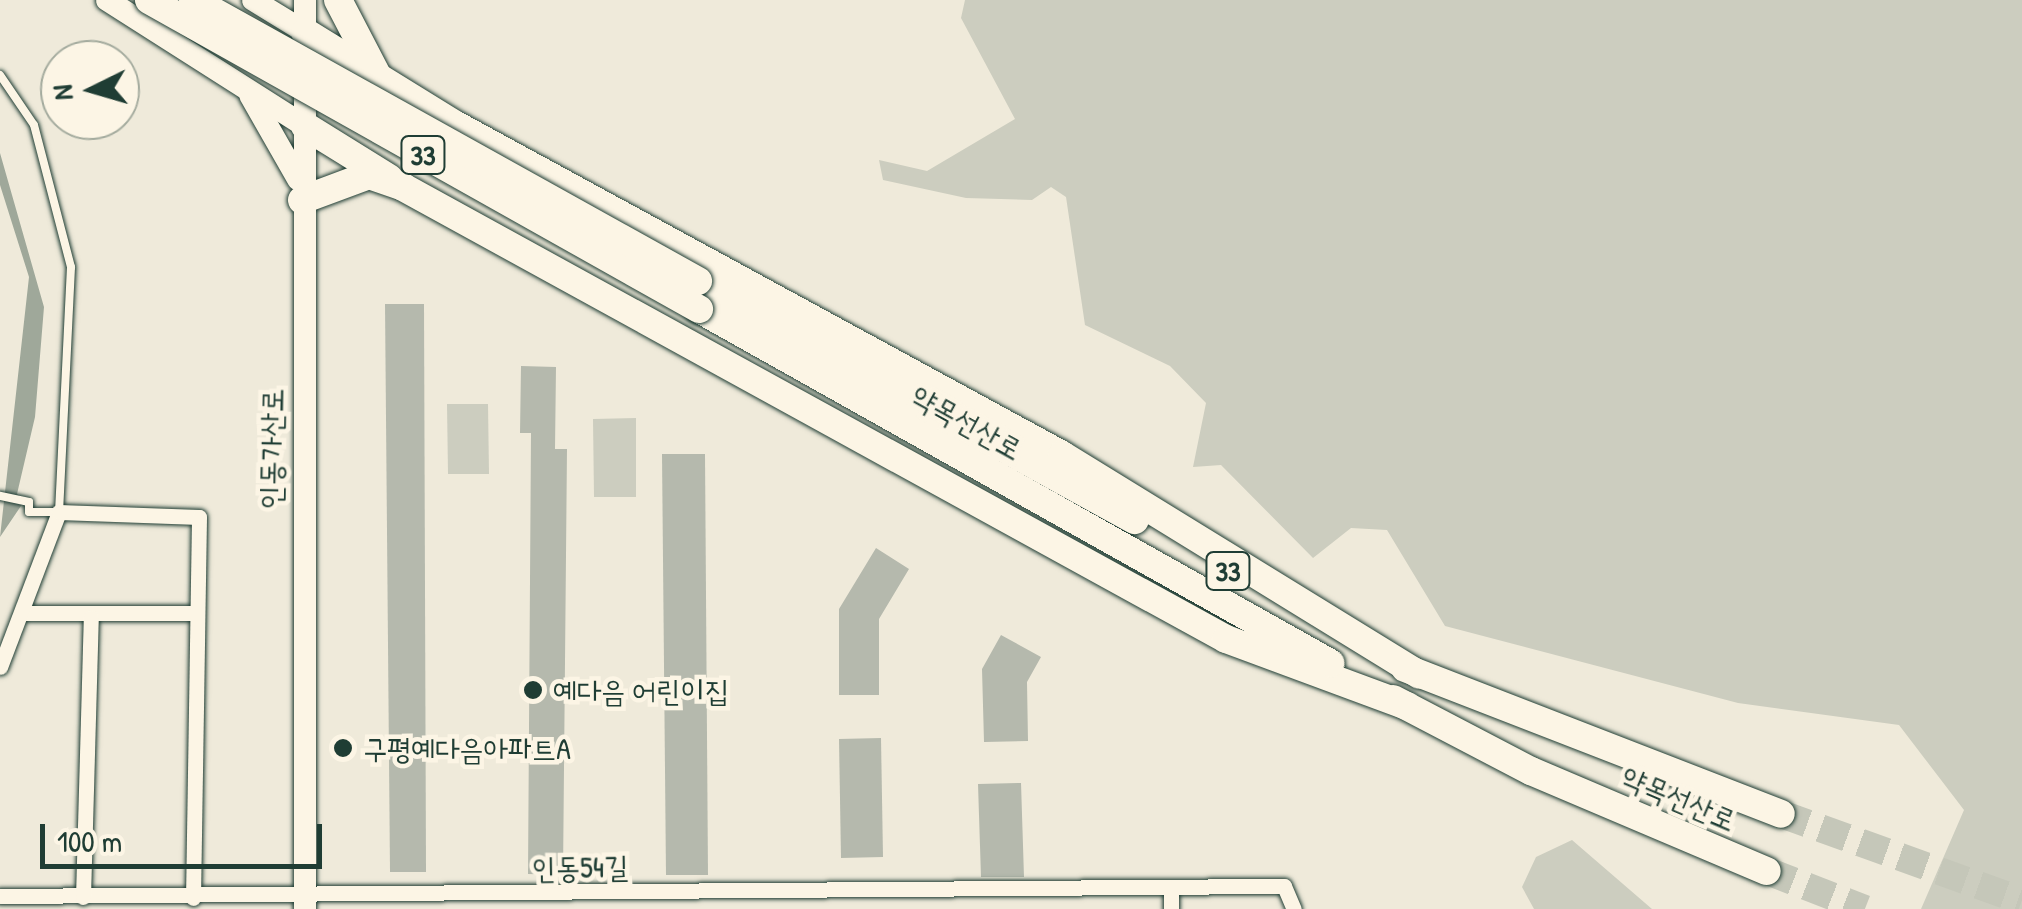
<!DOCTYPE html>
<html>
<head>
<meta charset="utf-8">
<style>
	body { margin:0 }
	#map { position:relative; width:2022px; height:909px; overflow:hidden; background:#efeada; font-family:"Patrick Hand","Poor Story",sans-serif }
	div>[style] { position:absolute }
	.green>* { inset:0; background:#cccdbf }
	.water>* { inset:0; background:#9fa89a }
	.building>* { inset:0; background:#b5b9ad }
	.trunk-tunnel>* { height:28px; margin-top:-14px; transform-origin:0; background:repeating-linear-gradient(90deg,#c5c7b9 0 28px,transparent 0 42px) }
	.roads { filter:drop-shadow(0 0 2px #1f3d34) drop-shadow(0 0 2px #1f3d34) }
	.service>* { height:8px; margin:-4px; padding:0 4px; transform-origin:4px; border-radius:4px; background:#fcf5e5 }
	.minor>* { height:15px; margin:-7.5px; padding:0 7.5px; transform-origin:7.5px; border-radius:7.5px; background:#fcf5e5 }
	.secondary>* { height:22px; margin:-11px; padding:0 11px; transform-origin:11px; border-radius:11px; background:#fcf5e5 }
	.trunk>* { height:28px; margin:-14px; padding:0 14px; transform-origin:14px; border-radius:14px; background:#fcf5e5 }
	.bridges { filter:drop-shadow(0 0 2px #1f3d34) drop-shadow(0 0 2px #1f3d34) }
	.trunk-bridge>* { height:28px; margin:-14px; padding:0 14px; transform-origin:14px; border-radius:14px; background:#fcf5e5 }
	.dots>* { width:28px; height:28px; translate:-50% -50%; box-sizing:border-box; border:5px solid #fcf5e5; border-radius:50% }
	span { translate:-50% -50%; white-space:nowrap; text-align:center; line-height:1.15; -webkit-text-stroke:9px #fcf5e5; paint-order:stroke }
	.shield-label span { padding:2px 8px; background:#fcf5e5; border:2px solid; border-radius:8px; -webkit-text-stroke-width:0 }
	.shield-label { font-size:28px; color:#1f3d34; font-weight:700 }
	.street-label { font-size:30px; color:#1f3d34 }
	.poi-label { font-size:30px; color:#1f3d34 }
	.left { translate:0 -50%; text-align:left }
	.north { position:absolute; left:40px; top:40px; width:100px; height:100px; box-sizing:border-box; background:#fcf5e5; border:2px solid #a4ab9e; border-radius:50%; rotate:265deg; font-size:28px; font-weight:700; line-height:40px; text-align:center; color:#1f3d34 }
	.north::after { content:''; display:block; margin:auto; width:35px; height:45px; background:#1f3d34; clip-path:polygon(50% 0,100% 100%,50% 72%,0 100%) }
	.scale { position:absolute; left:40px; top:824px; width:282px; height:45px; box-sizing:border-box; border:5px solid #1f3d34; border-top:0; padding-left:12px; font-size:30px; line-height:35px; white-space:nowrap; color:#1f3d34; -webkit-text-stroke:8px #fcf5e5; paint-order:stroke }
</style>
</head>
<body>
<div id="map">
	<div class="green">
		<i style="clip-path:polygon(965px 0,2022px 0,2022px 909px,1921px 909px,1964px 810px,1899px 725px,1738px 703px,1445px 626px,1387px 530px,1351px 528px,1313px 558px,1221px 465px,1193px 467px,1206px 403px,1170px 366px,1085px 325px,1066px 197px,1051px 187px,1032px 200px,966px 198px,883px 180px,879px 160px,927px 171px,1015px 119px,961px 18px)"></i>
		<i style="clip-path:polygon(447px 404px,488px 404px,489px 474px,448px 474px)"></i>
		<i style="clip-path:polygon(636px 418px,636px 497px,594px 497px,593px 419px)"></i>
		<i style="clip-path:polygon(1572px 840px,1652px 909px,1653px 909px,1534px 909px,1522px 887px,1536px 857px)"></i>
	</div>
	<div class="water">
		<i style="clip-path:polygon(0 153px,44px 307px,35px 417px,17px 494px,25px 500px,0 537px,29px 277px,0 185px)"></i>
	</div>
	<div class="building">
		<i style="clip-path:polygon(385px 304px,424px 304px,426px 872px,390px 872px)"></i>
		<i style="clip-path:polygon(521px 366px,556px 367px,555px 449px,567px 449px,563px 875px,528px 874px,531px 433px,520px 433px)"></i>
		<i style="clip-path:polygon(662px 454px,705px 454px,708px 875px,666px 875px)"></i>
		<i style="clip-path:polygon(876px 548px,909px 569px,879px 619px,879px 695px,839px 695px,839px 609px)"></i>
		<i style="clip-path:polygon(1001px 635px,1041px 657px,1027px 682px,1028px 741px,984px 742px,982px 669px)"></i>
		<i style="clip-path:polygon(881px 738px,883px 857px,841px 858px,839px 739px)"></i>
		<i style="clip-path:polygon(1021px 783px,1024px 877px,981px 877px,978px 784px)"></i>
	</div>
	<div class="trunk-tunnel">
		<i style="left:1781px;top:814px;width:256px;rotate:19.8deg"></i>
		<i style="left:1767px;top:871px;width:105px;rotate:21.2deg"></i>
	</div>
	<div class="roads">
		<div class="service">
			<i style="left:0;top:75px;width:60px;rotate:55.8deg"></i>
			<i style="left:34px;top:125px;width:147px;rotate:75.4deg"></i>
			<i style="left:71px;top:267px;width:245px;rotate:92.8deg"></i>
			<i style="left:59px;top:512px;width:30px;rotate:180deg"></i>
			<i style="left:29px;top:512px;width:10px;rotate:-90deg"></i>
			<i style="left:29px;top:502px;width:30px;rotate:-168deg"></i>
		</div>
		<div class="minor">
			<i style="left:26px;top:613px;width:171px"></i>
			<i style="left:0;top:667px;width:166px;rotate:-69.2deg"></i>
			<i style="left:59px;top:512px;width:140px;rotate:2deg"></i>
			<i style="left:199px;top:517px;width:381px;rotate:90.9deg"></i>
			<i style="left:0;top:896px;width:1284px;rotate:-0.45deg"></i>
			<i style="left:1284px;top:886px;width:25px;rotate:67deg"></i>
			<i style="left:83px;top:897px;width:280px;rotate:-88.4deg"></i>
			<i style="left:1171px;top:909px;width:21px;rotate:-90deg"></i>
		</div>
		<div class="secondary">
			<i style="left:107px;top:0;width:235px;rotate:32.5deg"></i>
			<i style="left:253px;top:0;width:61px;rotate:31.6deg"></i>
			<i style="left:305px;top:0;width:909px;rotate:90deg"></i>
			<i style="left:250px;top:95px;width:97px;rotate:60.3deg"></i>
		</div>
		<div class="trunk">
			<i style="left:338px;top:0;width:85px;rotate:62.5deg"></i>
			<i style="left:305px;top:32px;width:175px;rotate:31.7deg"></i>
			<i style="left:454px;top:124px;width:692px;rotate:28.56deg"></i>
			<i style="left:1062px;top:455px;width:419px;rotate:31.6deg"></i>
			<i style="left:305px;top:126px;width:99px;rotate:31.8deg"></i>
			<i style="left:302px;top:200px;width:72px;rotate:-20.5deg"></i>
			<i style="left:369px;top:175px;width:36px;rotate:19deg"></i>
			<i style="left:403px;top:187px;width:939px;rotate:28.78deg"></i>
			<i style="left:1226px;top:639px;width:193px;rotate:20.3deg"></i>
			<i style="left:698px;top:281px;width:498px;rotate:28.7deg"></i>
			<i style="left:699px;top:309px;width:724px;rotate:29.29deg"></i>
			<i style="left:1405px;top:668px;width:403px;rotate:21.2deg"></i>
			<i style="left:1393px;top:699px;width:156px;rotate:27.6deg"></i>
			<i style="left:1531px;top:771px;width:256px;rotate:23deg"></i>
		</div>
	</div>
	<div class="bridges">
		<div class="trunk-bridge">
			<i style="left:149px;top:0;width:631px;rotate:29.33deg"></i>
			<i style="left:193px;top:0;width:578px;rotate:29.09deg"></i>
		</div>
	</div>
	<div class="dots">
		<i style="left:533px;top:690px;background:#1f3d34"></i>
		<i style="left:343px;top:748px;background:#1f3d34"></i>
	</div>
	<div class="shield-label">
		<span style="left:423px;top:155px">33</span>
		<span style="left:1228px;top:571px">33</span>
	</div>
	<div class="street-label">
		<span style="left:967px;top:422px;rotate:29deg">약목선산로</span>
		<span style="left:271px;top:449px;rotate:-89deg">인동가산로</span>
		<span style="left:1679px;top:798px;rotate:23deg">약목선산로</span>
		<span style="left:580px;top:867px;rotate:-1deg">인동54길</span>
	</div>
	<div class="poi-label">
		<span class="left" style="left:553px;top:690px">예다음 어린이집</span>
		<span class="left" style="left:363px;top:748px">구평예다음아파트A</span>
	</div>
	<div class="north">N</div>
	<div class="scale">100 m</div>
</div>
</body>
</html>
